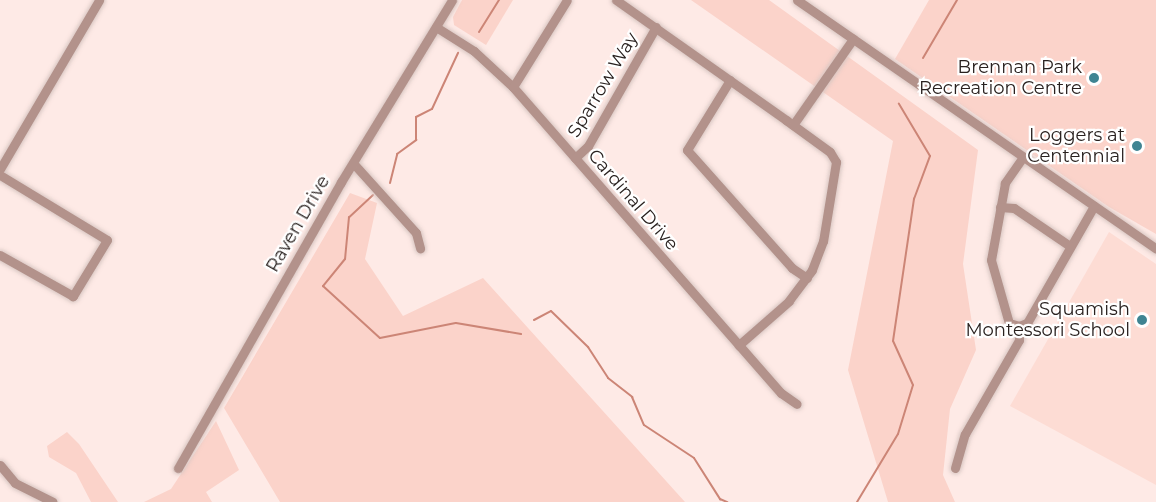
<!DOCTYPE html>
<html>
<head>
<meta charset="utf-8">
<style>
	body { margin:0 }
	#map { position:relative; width:1156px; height:502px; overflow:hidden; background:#feeae6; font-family:Montserrat,sans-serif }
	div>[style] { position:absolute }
	.built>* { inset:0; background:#fddcd4 }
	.green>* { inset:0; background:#fbd3ca }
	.stream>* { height:2px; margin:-1px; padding:0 1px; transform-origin:1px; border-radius:1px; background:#cc8576 }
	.roads { filter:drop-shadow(0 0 2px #d8c6c2) drop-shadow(0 0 2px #d8c6c2) }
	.minor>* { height:9px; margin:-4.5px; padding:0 4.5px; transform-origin:4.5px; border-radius:4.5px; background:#b3928b }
	.dots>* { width:16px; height:16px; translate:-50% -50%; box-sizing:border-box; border:3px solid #fff; border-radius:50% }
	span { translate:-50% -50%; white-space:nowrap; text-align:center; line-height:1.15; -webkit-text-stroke:4.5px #fff; paint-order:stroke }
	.poi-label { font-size:18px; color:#29211f }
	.right { translate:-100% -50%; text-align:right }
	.street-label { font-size:18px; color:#29211f }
</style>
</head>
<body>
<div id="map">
	<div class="built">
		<i style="clip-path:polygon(1109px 232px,1156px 264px,1156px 485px,1010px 406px)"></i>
	</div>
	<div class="green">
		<i style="clip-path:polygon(462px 0,513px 0,486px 45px,454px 25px,453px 17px)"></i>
		<i style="clip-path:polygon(691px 0,769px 0,978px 150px,963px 264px,976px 350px,950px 409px,943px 475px,955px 502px,888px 502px,848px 370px,893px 141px)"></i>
		<i style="clip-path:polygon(929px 0,1156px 0,1156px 234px,1109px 207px,895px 59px)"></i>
		<i style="clip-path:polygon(350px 193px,377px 203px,365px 259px,403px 316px,483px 278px,685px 502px,280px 502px,224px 408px)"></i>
		<i style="clip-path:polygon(216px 421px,239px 470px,206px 492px,212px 502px,144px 502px,171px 489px)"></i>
		<i style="clip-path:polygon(67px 432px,79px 444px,118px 502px,91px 502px,76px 473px,49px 457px,47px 446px)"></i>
	</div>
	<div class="stream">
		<i style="left:479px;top:32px;width:38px;rotate:-58deg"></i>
		<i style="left:923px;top:58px;width:67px;rotate:-59.6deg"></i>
		<i style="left:390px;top:183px;width:30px;rotate:-76deg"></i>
		<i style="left:397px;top:154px;width:24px;rotate:-36deg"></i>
		<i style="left:416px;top:140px;width:23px;rotate:-90deg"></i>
		<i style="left:416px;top:117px;width:18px;rotate:-27deg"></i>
		<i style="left:432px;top:109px;width:62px;rotate:-65.1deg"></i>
		<i style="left:373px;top:195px;width:33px;rotate:137deg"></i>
		<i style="left:349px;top:217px;width:42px;rotate:95.4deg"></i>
		<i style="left:345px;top:259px;width:35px;rotate:129deg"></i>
		<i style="left:323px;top:286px;width:77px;rotate:42.4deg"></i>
		<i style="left:380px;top:338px;width:77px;rotate:-11.2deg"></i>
		<i style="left:456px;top:323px;width:66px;rotate:9.6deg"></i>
		<i style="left:534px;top:320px;width:19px;rotate:-28deg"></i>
		<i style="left:551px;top:311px;width:52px;rotate:44.2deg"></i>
		<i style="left:588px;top:347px;width:37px;rotate:57deg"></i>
		<i style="left:608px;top:378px;width:31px;rotate:38deg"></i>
		<i style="left:632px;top:397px;width:30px;rotate:67deg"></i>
		<i style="left:644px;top:425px;width:60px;rotate:33.4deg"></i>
		<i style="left:694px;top:458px;width:49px;rotate:57.6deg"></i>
		<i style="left:720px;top:499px;width:8px;rotate:23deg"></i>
		<i style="left:857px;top:502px;width:79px;rotate:-58.9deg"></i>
		<i style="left:898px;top:434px;width:51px;rotate:-73deg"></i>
		<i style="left:913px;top:385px;width:48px;rotate:-114.4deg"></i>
		<i style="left:893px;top:341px;width:144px;rotate:-81.6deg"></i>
		<i style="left:914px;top:199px;width:46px;rotate:-69.6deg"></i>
		<i style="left:930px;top:156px;width:61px;rotate:-120.8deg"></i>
	</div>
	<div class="roads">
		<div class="minor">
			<i style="left:616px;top:0;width:208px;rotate:35.2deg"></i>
			<i style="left:786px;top:120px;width:54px;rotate:36deg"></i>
			<i style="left:830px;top:152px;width:12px;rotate:59deg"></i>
			<i style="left:836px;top:162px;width:80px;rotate:99.3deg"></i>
			<i style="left:823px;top:241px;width:31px;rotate:111deg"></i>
			<i style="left:812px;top:270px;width:39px;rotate:127deg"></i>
			<i style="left:789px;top:301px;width:67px;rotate:138.7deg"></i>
			<i style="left:797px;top:0;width:437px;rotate:34.7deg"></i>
			<i style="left:436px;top:27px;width:45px;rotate:32.3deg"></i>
			<i style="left:474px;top:51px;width:53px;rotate:42.7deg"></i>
			<i style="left:513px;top:87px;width:407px;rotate:48.8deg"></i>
			<i style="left:781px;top:393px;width:19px;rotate:35deg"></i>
			<i style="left:730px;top:80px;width:82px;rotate:121.6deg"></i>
			<i style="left:687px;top:150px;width:158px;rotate:48.3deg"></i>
			<i style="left:792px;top:268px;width:18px;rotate:34deg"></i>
			<i style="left:513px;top:87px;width:102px;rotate:-58.2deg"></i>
			<i style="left:793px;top:125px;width:105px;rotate:-55.1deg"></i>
			<i style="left:1023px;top:157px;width:32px;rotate:125deg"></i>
			<i style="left:1005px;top:183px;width:78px;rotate:100.3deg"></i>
			<i style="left:991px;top:260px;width:66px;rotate:74.1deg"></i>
			<i style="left:1009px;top:323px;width:10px;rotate:17deg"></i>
			<i style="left:1019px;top:326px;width:9px;rotate:-21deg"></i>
			<i style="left:1027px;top:323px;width:135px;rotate:-60.2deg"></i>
			<i style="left:575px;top:158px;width:18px;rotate:-43deg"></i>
			<i style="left:588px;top:146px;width:137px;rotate:-60.3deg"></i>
			<i style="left:353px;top:163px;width:94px;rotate:48deg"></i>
			<i style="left:416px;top:233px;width:16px;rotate:75deg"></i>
			<i style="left:0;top:169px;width:196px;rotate:-59.6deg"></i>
			<i style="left:0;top:175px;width:125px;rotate:31.3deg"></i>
			<i style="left:107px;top:240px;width:66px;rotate:121.3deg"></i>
			<i style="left:73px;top:296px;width:84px;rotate:-150.7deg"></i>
			<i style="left:1000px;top:207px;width:14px;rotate:4deg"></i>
			<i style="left:1014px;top:208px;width:68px;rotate:34.2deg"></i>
			<i style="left:0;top:465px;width:23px;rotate:50deg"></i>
			<i style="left:15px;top:483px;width:42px;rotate:26.6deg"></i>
			<i style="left:178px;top:468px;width:329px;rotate:-60.3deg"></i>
			<i style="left:341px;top:182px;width:213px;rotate:-58.6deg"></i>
			<i style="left:955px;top:468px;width:35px;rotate:-74deg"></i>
			<i style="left:965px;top:434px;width:108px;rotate:-60.1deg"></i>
			<i style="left:1019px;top:340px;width:14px;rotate:-90deg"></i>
		</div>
	</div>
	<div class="dots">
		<i style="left:1094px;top:78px;background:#3f8492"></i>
		<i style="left:1137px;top:146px;background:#3f8492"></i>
		<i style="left:1142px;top:320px;background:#3f8492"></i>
	</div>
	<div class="poi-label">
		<span class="right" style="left:1082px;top:78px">Brennan Park<br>Recreation Centre</span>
		<span class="right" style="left:1125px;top:146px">Loggers at<br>Centennial</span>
		<span class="right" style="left:1130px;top:320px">Squamish<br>Montessori School</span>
	</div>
	<div class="street-label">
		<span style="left:603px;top:85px;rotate:-59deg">Sparrow Way</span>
		<span style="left:633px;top:200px;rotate:49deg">Cardinal Drive</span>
		<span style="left:298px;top:224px;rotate:-60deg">Raven Drive</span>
	</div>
</div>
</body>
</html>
